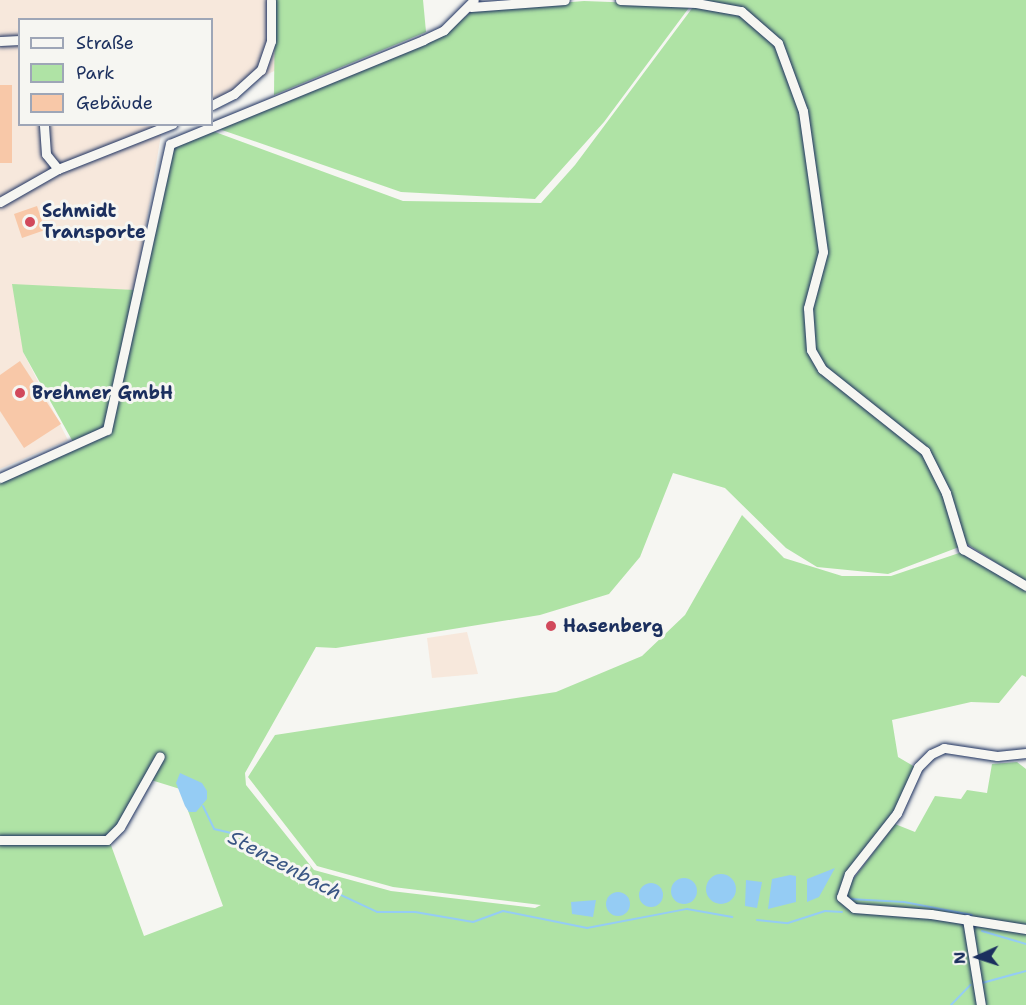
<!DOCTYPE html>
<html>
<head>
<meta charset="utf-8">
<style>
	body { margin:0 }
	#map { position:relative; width:1026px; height:1005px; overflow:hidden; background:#f6f6f2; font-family:"Shantell Sans",sans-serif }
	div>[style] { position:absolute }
	.built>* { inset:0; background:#f7e8dc }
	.green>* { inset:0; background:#afe3a5 }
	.water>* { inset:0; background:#95ccf4 }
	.round { border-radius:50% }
	.stream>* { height:2px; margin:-1px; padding:0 1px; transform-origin:1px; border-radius:1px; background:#95ccf4 }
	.building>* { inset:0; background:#f8c8a8 }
	.roads { filter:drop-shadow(0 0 2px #1b2f5e) drop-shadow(0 0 2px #1b2f5e) }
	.minor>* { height:9px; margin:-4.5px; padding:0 4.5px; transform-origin:4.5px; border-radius:4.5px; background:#f6f6f2 }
	.dots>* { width:16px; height:16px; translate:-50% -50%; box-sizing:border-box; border:3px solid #f6f6f2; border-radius:50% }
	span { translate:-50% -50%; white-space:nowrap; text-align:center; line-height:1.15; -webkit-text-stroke:6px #f6f6f2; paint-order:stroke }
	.poi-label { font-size:18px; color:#1b2f5e; font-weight:700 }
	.left { translate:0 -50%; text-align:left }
	.water-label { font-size:20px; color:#3a5684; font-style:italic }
	.legend { position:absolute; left:18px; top:18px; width:195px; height:108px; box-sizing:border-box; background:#f6f6f2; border:2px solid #9ea6b7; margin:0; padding:8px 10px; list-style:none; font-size:18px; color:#1b2f5e }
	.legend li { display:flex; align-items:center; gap:12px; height:30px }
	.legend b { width:30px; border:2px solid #9ea6b7 }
	.north { position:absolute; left:948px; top:927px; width:60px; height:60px; -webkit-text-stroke:4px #f6f6f2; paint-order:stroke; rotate:267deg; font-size:16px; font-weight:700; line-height:24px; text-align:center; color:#1b2f5e }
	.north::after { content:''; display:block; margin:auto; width:21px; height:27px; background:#1b2f5e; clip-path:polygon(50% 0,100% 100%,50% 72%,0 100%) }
</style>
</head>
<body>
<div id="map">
	<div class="built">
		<i style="clip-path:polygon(0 0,274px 0,276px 70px,212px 103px,212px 20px,20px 20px,20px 124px,171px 125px,162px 129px,135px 290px,23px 352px,68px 440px,0 469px)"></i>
		<i style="clip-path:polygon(467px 632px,478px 674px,432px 678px,427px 638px)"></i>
	</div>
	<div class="green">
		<i style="clip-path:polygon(275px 0,423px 0,426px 32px,274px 95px)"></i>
		<i style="clip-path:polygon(evenodd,706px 0,1026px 0,1026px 582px,967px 544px,888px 574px,817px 567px,786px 548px,725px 488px,673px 473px,640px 557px,609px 594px,540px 615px,336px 648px,316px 647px,245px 773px,246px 785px,314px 870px,391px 891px,535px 908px,541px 905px,393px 887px,317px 866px,248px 777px,275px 735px,556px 692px,642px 656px,685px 615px,742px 515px,784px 558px,842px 576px,891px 576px,962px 552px,1026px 589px,1026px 677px,1022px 675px,999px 703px,971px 702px,892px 720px,898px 757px,915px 767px,894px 813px,862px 851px,848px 886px,895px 824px,915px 832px,935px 796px,961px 799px,967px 790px,987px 793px,992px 764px,1017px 762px,1026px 769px,1026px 1005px,0 1005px,0 478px,73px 442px,23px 352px,12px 284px,135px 290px,170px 144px,207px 129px,403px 201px,541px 203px,575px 165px,696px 3px,706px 0,151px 780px,180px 789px,223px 906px,144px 936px,108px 837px,151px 780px)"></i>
		<i style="clip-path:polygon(584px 1px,691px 5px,604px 122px,535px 199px,401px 192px,219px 129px,448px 32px,473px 10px)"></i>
	</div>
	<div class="water">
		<i style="clip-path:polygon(180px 773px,202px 783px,207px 791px,207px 799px,196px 812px,189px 812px,185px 806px,176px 783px)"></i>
		<i style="clip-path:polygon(835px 868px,819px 897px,807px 902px,807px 879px)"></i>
		<i class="round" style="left:706px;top:874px;width:30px;height:30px"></i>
		<i style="clip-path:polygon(790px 875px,796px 876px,796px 902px,768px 909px,772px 879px)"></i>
		<i class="round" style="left:671px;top:878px;width:26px;height:26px"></i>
		<i style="clip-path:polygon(746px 880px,762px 882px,757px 908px,745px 906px)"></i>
		<i class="round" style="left:639px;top:883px;width:24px;height:24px"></i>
		<i class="round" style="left:606px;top:892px;width:24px;height:24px"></i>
		<i style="clip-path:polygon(596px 900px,593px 917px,572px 914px,571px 902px)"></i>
	</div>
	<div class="stream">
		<i style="left:203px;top:806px;width:25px;rotate:64deg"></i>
		<i style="left:214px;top:829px;width:22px;rotate:13deg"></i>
		<i style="left:235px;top:834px;width:44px;rotate:27.1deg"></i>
		<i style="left:274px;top:854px;width:15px;rotate:62deg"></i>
		<i style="left:281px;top:867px;width:106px;rotate:25.1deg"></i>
		<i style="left:377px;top:912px;width:38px"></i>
		<i style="left:415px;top:912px;width:59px;rotate:9.8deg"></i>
		<i style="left:473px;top:922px;width:32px;rotate:-20deg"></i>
		<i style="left:503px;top:911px;width:86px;rotate:11.4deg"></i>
		<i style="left:587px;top:928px;width:102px;rotate:-10.8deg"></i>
		<i style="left:687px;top:909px;width:46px;rotate:10.1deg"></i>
		<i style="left:849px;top:899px;width:55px;rotate:3.1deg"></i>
		<i style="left:904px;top:902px;width:69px;rotate:10.8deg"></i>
		<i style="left:757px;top:920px;width:31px;rotate:6deg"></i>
		<i style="left:788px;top:923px;width:39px;rotate:-18deg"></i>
		<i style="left:825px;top:911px;width:17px;rotate:3deg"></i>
		<i style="left:982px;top:931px;width:46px;rotate:16.5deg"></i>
		<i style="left:982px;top:983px;width:46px;rotate:-15.3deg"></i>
		<i style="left:951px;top:1005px;width:28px;rotate:-46deg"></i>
	</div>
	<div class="building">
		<i style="clip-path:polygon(0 85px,12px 85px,12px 163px,0 163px)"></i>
		<i style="clip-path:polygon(37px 206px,45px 230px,22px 238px,14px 214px)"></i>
		<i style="clip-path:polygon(20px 361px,61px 424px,24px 448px,0 411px,0 375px)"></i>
	</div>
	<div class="roads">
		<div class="minor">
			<i style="left:620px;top:0;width:76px;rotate:2.3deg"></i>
			<i style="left:696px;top:3px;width:46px;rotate:10.1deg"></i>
			<i style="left:741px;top:11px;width:49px;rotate:40.9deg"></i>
			<i style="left:778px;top:43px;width:72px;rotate:69.8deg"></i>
			<i style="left:803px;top:111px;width:142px;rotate:81.9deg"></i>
			<i style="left:823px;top:252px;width:58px;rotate:105deg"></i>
			<i style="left:808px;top:308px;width:42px;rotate:85.9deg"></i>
			<i style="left:811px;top:350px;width:22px;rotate:60deg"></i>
			<i style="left:822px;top:369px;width:132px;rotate:38.5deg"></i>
			<i style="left:925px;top:451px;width:47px;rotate:63.4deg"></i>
			<i style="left:946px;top:493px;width:59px;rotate:73.1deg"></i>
			<i style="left:963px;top:549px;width:73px;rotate:30.4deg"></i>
			<i style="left:471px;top:7px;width:94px;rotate:-4.3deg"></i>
			<i style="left:0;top:41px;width:20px;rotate:-3deg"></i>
			<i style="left:212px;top:105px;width:25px;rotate:-27deg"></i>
			<i style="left:234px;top:94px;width:36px;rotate:-42deg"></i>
			<i style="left:261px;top:70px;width:31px;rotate:-71deg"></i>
			<i style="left:271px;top:41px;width:41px;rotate:-90deg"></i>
			<i style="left:58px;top:169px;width:123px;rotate:-21.5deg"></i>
			<i style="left:0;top:202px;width:67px;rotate:-29.6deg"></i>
			<i style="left:58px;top:169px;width:19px;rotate:-129deg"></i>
			<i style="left:46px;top:154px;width:30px;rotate:-94deg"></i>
			<i style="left:0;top:478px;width:117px;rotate:-24.2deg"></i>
			<i style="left:107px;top:430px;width:293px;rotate:-77.6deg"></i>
			<i style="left:170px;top:144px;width:274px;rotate:-22.3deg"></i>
			<i style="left:423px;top:40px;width:23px;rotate:-25deg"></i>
			<i style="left:444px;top:30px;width:42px;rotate:-45deg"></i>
			<i style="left:1026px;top:753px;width:29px;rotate:174deg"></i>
			<i style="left:997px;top:756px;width:54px;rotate:-171.4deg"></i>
			<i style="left:944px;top:748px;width:14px;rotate:155deg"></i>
			<i style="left:931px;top:754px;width:18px;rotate:135deg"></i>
			<i style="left:918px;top:767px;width:51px;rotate:114.5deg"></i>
			<i style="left:897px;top:813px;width:78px;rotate:128.2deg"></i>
			<i style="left:849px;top:874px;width:24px;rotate:109deg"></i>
			<i style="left:841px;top:897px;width:17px;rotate:40deg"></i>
			<i style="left:854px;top:908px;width:77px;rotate:4.5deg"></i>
			<i style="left:931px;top:914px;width:96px;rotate:9deg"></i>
			<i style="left:0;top:840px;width:107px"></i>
			<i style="left:107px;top:840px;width:18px;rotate:-45deg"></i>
			<i style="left:120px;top:827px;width:81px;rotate:-60.6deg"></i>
			<i style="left:967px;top:919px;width:87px;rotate:80.8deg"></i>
		</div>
	</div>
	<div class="dots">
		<i style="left:30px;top:222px;background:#d1495b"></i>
		<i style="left:20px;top:393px;background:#d1495b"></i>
		<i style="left:551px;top:626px;background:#d1495b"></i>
	</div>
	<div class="poi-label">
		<span class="left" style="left:42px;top:222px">Schmidt<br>Transporte</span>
		<span class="left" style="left:32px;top:393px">Brehmer GmbH</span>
		<span class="left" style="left:563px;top:626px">Hasenberg</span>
	</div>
	<div class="water-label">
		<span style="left:285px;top:865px;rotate:28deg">Stenzenbach</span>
	</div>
	<ul class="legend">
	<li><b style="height:8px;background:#f6f6f2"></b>Straße</li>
	<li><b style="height:16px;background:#afe3a5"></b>Park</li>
	<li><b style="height:16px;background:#f8c8a8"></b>Gebäude</li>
	</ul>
	<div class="north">N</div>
</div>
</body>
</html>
